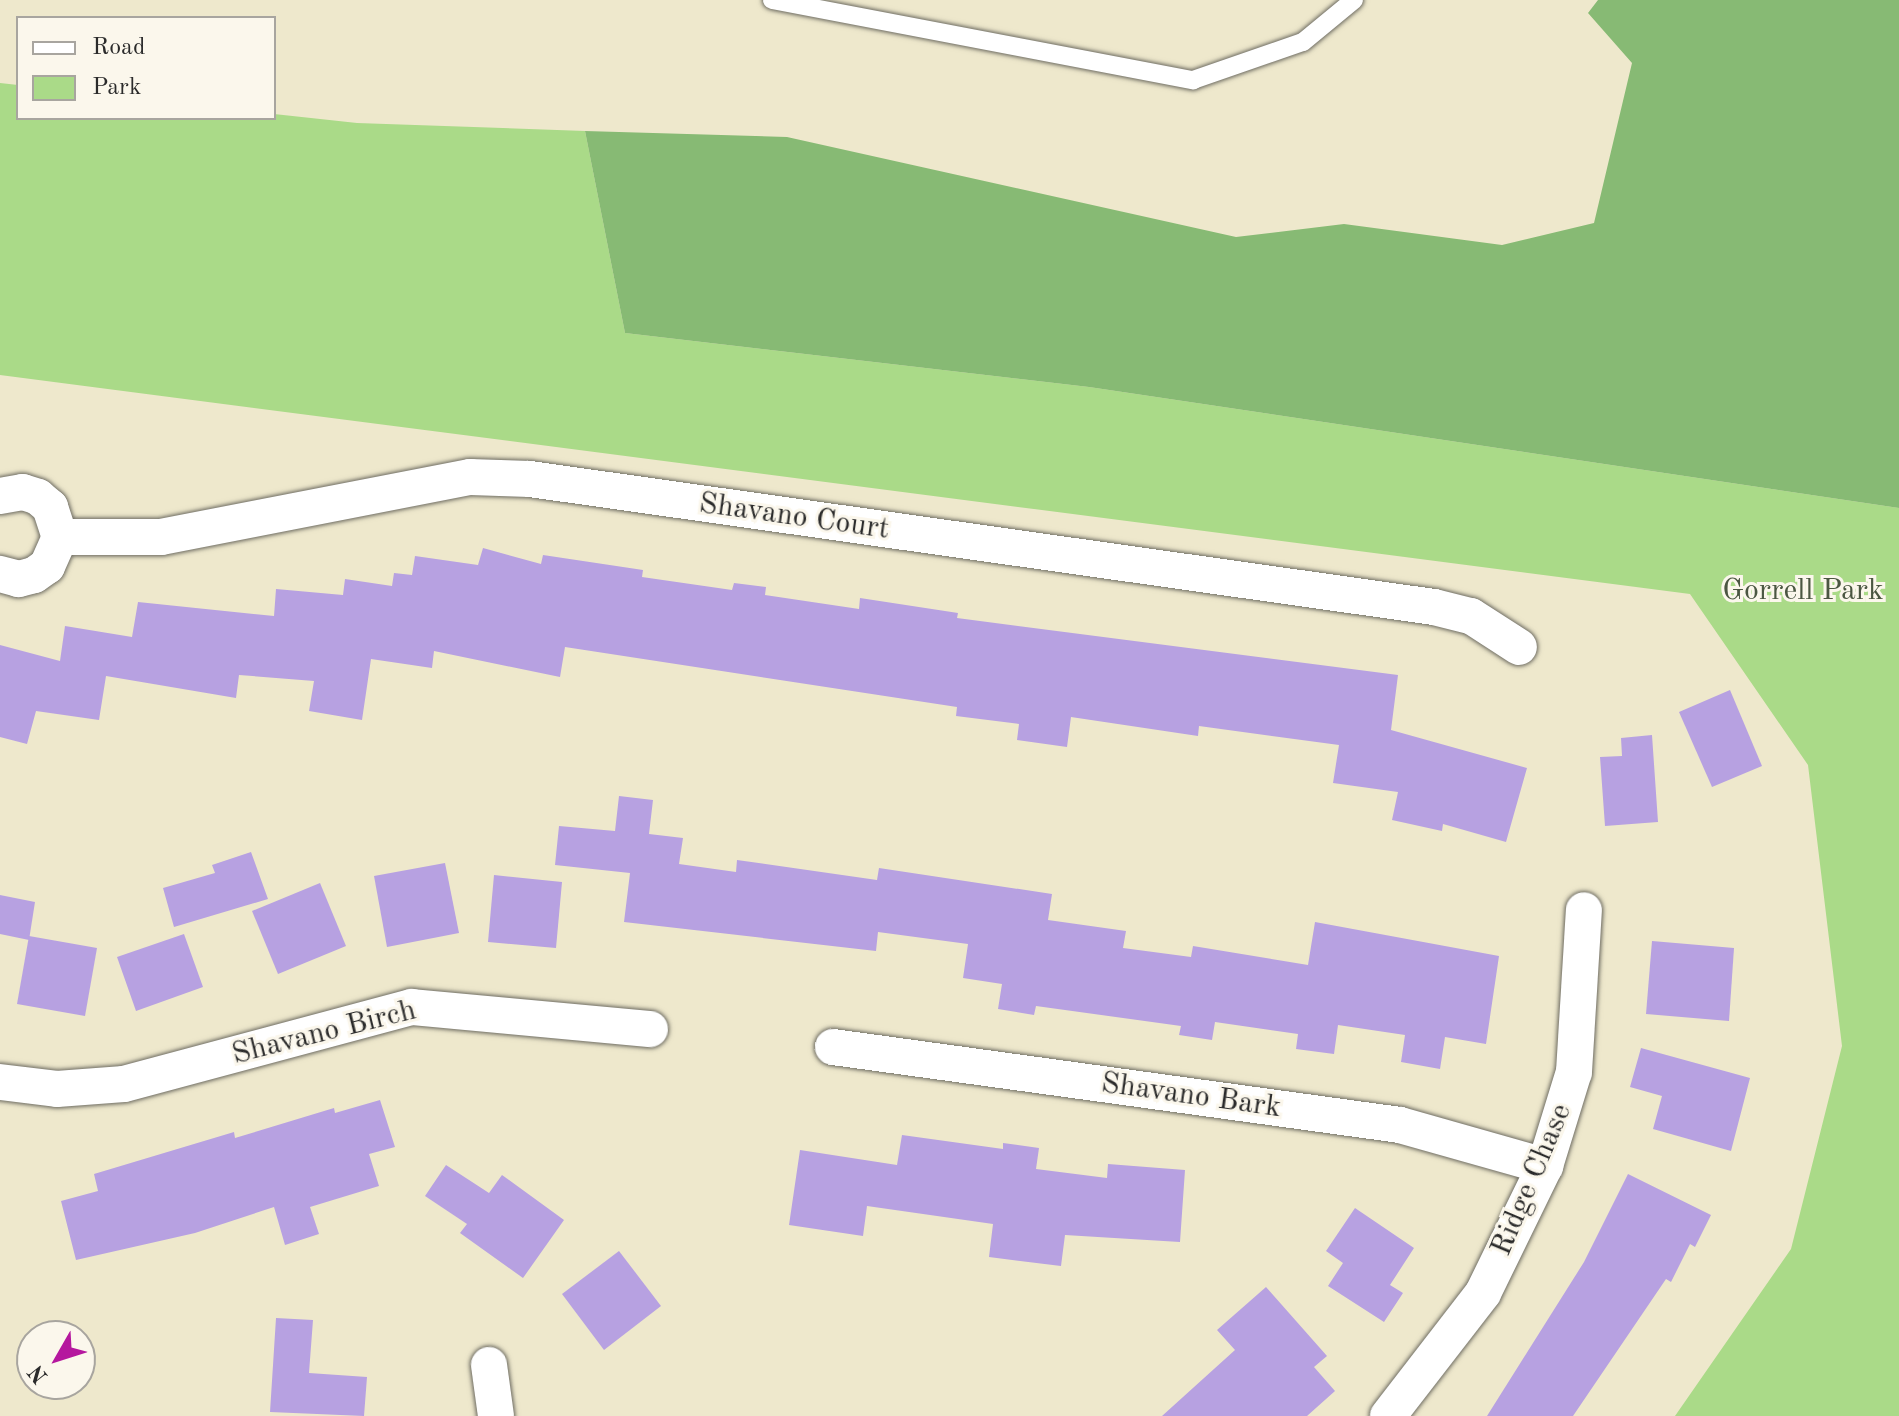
<!DOCTYPE html>
<html>
<head>
<meta charset="utf-8">
<style>
	body { margin:0 }
	#map { position:relative; width:1899px; height:1416px; overflow:hidden; background:#eee8cc; font-family:"Old Standard TT",serif }
	div>[style] { position:absolute }
	.green>* { inset:0; background:#aada88 }
	.forest>* { inset:0; background:#87ba74 }
	.building>* { inset:0; background:#b7a1e1 }
	.roads { filter:drop-shadow(0 0 2px #6f6d63) drop-shadow(0 0 2px #6f6d63) }
	.service>* { height:18px; margin:-9px; padding:0 9px; transform-origin:9px; border-radius:9px; background:#fff }
	.minor>* { height:36px; margin:-18px; padding:0 18px; transform-origin:18px; border-radius:18px; background:#fff }
	span { translate:-50% -50%; white-space:nowrap; text-align:center; line-height:1.15; -webkit-text-stroke:6px #fbf7ec; paint-order:stroke }
	.street-label { font-size:30px; color:#2b2b2b }
	.park-label { font-size:30px; color:#4b5742 }
	.legend { position:absolute; left:16px; top:16px; width:260px; height:104px; box-sizing:border-box; background:#fbf7ec; border:2px solid #a8a59f; margin:0; padding:10px 14px; list-style:none; font-size:24px; color:#2b2b2b }
	.legend li { display:flex; align-items:center; gap:16px; height:40px }
	.legend b { width:40px; border:2px solid #a8a59f }
	.north { position:absolute; left:16px; top:1320px; width:80px; height:80px; box-sizing:border-box; background:#fbf7ec; border:2px solid #a8a59f; border-radius:50%; rotate:231deg; font-size:22px; font-weight:700; line-height:32px; text-align:center; color:#2b2b2b }
	.north::after { content:''; display:block; margin:auto; width:28px; height:36px; background:#b5179e; clip-path:polygon(50% 0,100% 100%,50% 72%,0 100%) }
</style>
</head>
<body>
<div id="map">
	<div class="green">
		<i style="clip-path:polygon(0 83px,18px 85px,18px 118px,274px 118px,274px 114px,357px 123px,585px 131px,625px 333px,1089px 387px,1899px 508px,1899px 1416px,1675px 1416px,1791px 1249px,1842px 1046px,1808px 765px,1690px 594px,0 375px)"></i>
	</div>
	<div class="forest">
		<i style="clip-path:polygon(1598px 0,1899px 0,1899px 508px,1089px 387px,625px 333px,585px 131px,787px 137px,1236px 237px,1344px 224px,1502px 245px,1594px 223px,1632px 63px,1588px 13px)"></i>
	</div>
	<div class="building">
		<i style="clip-path:polygon(483px 548px,541px 564px,543px 555px,643px 570px,642px 577px,732px 590px,734px 583px,766px 587px,765px 595px,859px 609px,860px 598px,958px 613px,957px 618px,1398px 675px,1391px 730px,1527px 768px,1506px 842px,1443px 824px,1442px 831px,1392px 820px,1398px 792px,1333px 783px,1339px 745px,1199px 726px,1198px 736px,1071px 717px,1067px 747px,1017px 740px,1019px 724px,956px 716px,957px 707px,565px 647px,560px 677px,434px 651px,432px 668px,371px 659px,362px 720px,309px 711px,314px 681px,239px 675px,236px 698px,106px 676px,99px 720px,36px 711px,27px 744px,0 737px,0 645px,60px 661px,65px 626px,132px 637px,138px 602px,274px 616px,276px 589px,343px 595px,345px 579px,392px 586px,394px 573px,412px 575px,415px 556px,478px 565px)"></i>
		<i style="clip-path:polygon(1730px 690px,1762px 766px,1712px 787px,1679px 712px)"></i>
		<i style="clip-path:polygon(1652px 735px,1658px 822px,1605px 826px,1600px 757px,1622px 756px,1621px 738px)"></i>
		<i style="clip-path:polygon(619px 796px,653px 800px,649px 834px,683px 838px,679px 864px,736px 872px,737px 860px,877px 880px,879px 868px,1052px 894px,1048px 920px,1126px 931px,1123px 948px,1191px 957px,1193px 946px,1308px 965px,1315px 922px,1499px 956px,1486px 1044px,1445px 1037px,1440px 1069px,1401px 1062px,1405px 1035px,1338px 1025px,1334px 1054px,1296px 1049px,1298px 1034px,1215px 1022px,1212px 1040px,1179px 1035px,1181px 1026px,1036px 1006px,1034px 1015px,998px 1009px,1002px 984px,963px 978px,968px 944px,878px 932px,876px 951px,624px 922px,630px 873px,555px 865px,559px 826px,615px 831px)"></i>
		<i style="clip-path:polygon(251px 852px,268px 899px,174px 927px,163px 888px,215px 873px,212px 865px)"></i>
		<i style="clip-path:polygon(445px 863px,459px 933px,387px 947px,374px 876px)"></i>
		<i style="clip-path:polygon(494px 875px,562px 882px,556px 948px,488px 942px)"></i>
		<i style="clip-path:polygon(320px 883px,346px 946px,278px 974px,252px 911px)"></i>
		<i style="clip-path:polygon(0 895px,35px 902px,29px 940px,0 934px)"></i>
		<i style="clip-path:polygon(184px 934px,203px 987px,136px 1011px,117px 957px)"></i>
		<i style="clip-path:polygon(29px 936px,97px 948px,85px 1016px,17px 1004px)"></i>
		<i style="clip-path:polygon(1652px 941px,1734px 948px,1729px 1021px,1646px 1014px)"></i>
		<i style="clip-path:polygon(1641px 1048px,1750px 1078px,1731px 1151px,1653px 1129px,1662px 1096px,1630px 1087px)"></i>
		<i style="clip-path:polygon(380px 1100px,395px 1147px,369px 1154px,379px 1186px,310px 1207px,319px 1234px,285px 1245px,274px 1207px,195px 1233px,76px 1260px,61px 1201px,98px 1191px,94px 1174px,234px 1132px,235px 1138px,334px 1108px,335px 1113px)"></i>
		<i style="clip-path:polygon(902px 1135px,1003px 1149px,1003px 1143px,1039px 1148px,1036px 1169px,1107px 1178px,1108px 1164px,1185px 1170px,1180px 1242px,1065px 1235px,1061px 1266px,989px 1257px,993px 1224px,867px 1206px,863px 1236px,789px 1225px,800px 1150px,897px 1165px)"></i>
		<i style="clip-path:polygon(446px 1165px,489px 1193px,502px 1175px,564px 1220px,523px 1278px,460px 1233px,467px 1224px,425px 1196px)"></i>
		<i style="clip-path:polygon(1628px 1174px,1711px 1215px,1695px 1247px,1690px 1244px,1671px 1282px,1666px 1279px,1573px 1416px,1487px 1416px,1584px 1262px)"></i>
		<i style="clip-path:polygon(1355px 1208px,1414px 1248px,1390px 1285px,1403px 1293px,1384px 1322px,1328px 1286px,1343px 1263px,1326px 1251px)"></i>
		<i style="clip-path:polygon(619px 1251px,661px 1306px,604px 1350px,562px 1294px)"></i>
		<i style="clip-path:polygon(1266px 1287px,1327px 1356px,1314px 1367px,1335px 1391px,1307px 1416px,1162px 1416px,1235px 1350px,1217px 1330px)"></i>
		<i style="clip-path:polygon(276px 1318px,313px 1320px,309px 1373px,367px 1377px,364px 1416px,270px 1412px)"></i>
	</div>
	<div class="roads">
		<div class="service">
			<i style="left:772px;top:0;width:429px;rotate:10.8deg"></i>
			<i style="left:1193px;top:80px;width:116px;rotate:-19.1deg"></i>
			<i style="left:1303px;top:42px;width:66px;rotate:-39.5deg"></i>
		</div>
		<div class="minor">
			<i style="left:0;top:496px;width:23px;rotate:-10deg"></i>
			<i style="left:23px;top:492px;width:16px;rotate:18deg"></i>
			<i style="left:38px;top:497px;width:16px;rotate:40deg"></i>
			<i style="left:50px;top:507px;width:32px;rotate:72deg"></i>
			<i style="left:60px;top:537px;width:32px;rotate:114deg"></i>
			<i style="left:47px;top:566px;width:16px;rotate:145deg"></i>
			<i style="left:34px;top:575px;width:16px;rotate:165deg"></i>
			<i style="left:19px;top:579px;width:20px;rotate:-165deg"></i>
			<i style="left:60px;top:537px;width:101px"></i>
			<i style="left:161px;top:537px;width:315px;rotate:-11deg"></i>
			<i style="left:470px;top:477px;width:60px;rotate:1.9deg"></i>
			<i style="left:530px;top:479px;width:913px;rotate:8.06deg"></i>
			<i style="left:1434px;top:607px;width:38px;rotate:14deg"></i>
			<i style="left:1471px;top:616px;width:57px;rotate:32.9deg"></i>
			<i style="left:833px;top:1047px;width:572px;rotate:7.83deg"></i>
			<i style="left:1400px;top:1125px;width:151px;rotate:15.8deg"></i>
			<i style="left:0;top:1082px;width:57px;rotate:7deg"></i>
			<i style="left:57px;top:1089px;width:67px;rotate:-4.3deg"></i>
			<i style="left:124px;top:1084px;width:298px;rotate:-15deg"></i>
			<i style="left:412px;top:1007px;width:239px;rotate:5.3deg"></i>
			<i style="left:489px;top:1365px;width:51px;rotate:82.2deg"></i>
			<i style="left:1388px;top:1416px;width:155px;rotate:-52.3deg"></i>
			<i style="left:1483px;top:1293px;width:141px;rotate:-64deg"></i>
			<i style="left:1545px;top:1166px;width:98px;rotate:-72.9deg"></i>
			<i style="left:1574px;top:1072px;width:162px;rotate:-86.5deg"></i>
		</div>
	</div>
	<div class="street-label">
		<span style="left:794px;top:517px;rotate:8deg">Shavano Court</span>
		<span style="left:324px;top:1033px;rotate:-14deg">Shavano Birch</span>
		<span style="left:1191px;top:1096px;rotate:8deg">Shavano Bark</span>
		<span style="left:1532px;top:1180px;rotate:-67deg">Ridge Chase</span>
	</div>
	<div class="park-label">
		<span style="left:1803px;top:591px">Gorrell Park</span>
	</div>
	<ul class="legend">
	<li><b style="height:10px;background:#fff"></b>Road</li>
	<li><b style="height:22px;background:#aada88"></b>Park</li>
	</ul>
	<div class="north">N</div>
</div>
</body>
</html>
